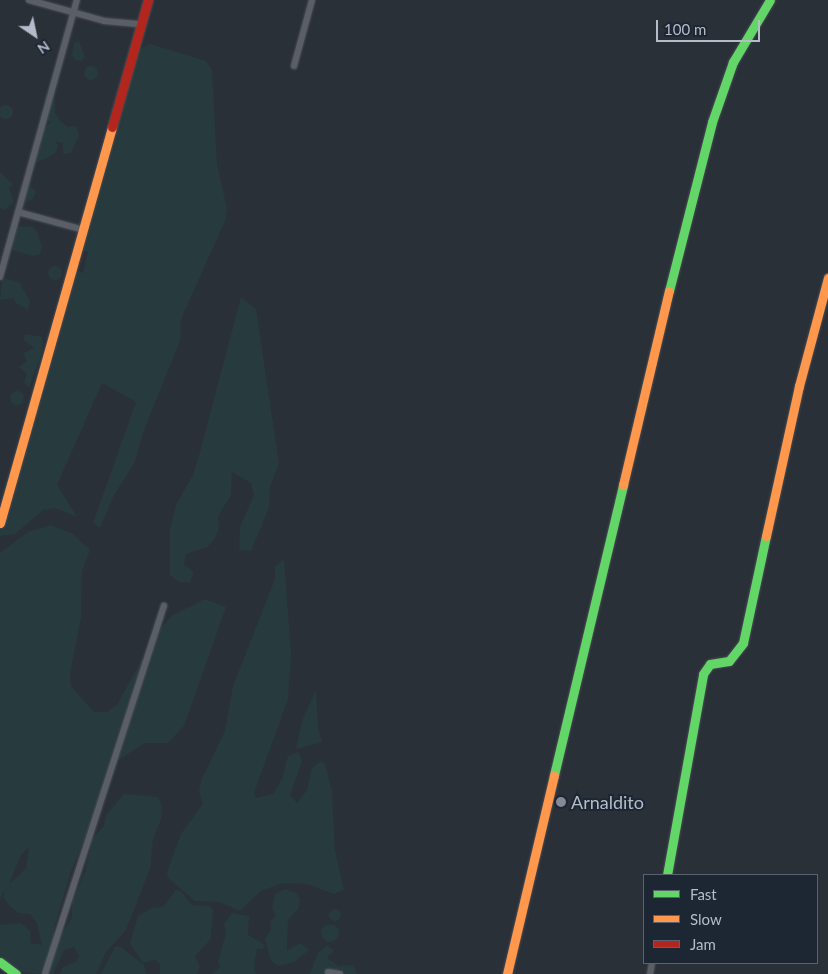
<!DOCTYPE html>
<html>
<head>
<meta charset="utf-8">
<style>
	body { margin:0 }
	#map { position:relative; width:828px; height:974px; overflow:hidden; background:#2a3038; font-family:Lato,sans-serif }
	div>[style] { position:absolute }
	.green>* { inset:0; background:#273a3e }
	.round { border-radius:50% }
	.roads { filter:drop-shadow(0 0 1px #484c53) drop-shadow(0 0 1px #484c53) }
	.street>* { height:6px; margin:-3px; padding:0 3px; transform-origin:3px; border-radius:3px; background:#5a5e66 }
	.fast>* { height:9px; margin:-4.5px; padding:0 4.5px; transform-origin:4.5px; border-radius:4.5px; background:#63d668 }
	.slow>* { height:9px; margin:-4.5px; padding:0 4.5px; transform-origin:4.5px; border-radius:4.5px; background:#ff974d }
	.jam>* { height:9px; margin:-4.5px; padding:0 4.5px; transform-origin:4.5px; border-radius:4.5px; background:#b3261e }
	.dots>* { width:14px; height:14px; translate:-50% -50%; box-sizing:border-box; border:2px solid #1d2633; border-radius:50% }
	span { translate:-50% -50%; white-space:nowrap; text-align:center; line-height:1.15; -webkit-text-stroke:4px #1d2633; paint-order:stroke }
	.poi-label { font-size:18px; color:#b4bcc9 }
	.left { translate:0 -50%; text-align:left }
	.legend { position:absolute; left:643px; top:874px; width:175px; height:90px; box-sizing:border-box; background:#1d2633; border:1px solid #59626f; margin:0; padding:6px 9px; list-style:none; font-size:15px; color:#b4bcc9 }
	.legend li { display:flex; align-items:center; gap:10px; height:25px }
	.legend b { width:25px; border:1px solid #59626f }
	.north { position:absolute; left:10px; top:10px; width:50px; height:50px; -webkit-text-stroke:4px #1d2633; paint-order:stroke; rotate:146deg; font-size:14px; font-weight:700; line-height:20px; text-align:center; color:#b4bcc9 }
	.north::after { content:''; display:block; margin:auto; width:18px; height:22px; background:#b4bcc9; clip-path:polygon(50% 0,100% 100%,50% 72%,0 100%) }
	.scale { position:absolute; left:656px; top:20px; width:104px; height:22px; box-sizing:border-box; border:2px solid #b4bcc9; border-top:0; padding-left:6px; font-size:15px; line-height:18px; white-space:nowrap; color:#b4bcc9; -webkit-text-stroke:4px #1d2633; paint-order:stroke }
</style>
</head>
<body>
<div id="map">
	<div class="green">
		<i style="clip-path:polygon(79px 41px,85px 56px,82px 61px,75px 60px,72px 55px,74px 43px)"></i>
		<i style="clip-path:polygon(150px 44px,206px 61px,212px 70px,217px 164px,227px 209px,225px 221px,181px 319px,180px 341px,144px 430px,134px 464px,114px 495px,100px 528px,93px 523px,136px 402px,102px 383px,57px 485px,77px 517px,55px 508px,43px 510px,15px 534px,0 536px,0 521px,75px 270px,83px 273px,88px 252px,79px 250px,118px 126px,135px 60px,140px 49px)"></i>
		<i class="round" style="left:84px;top:66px;width:14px;height:14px"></i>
		<i style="clip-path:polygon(52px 98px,55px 99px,55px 113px,61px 122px,68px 127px,76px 126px,79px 135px,71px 153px,63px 154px,63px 143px,55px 141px,58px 146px,55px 154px,36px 163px,34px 162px,44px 128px,51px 122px,46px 120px)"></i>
		<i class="round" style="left:-1px;top:105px;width:14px;height:14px"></i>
		<i style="clip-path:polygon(0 172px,13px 184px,9px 188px,14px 202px,5px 210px,0 208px)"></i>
		<i style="clip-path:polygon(29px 178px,30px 186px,36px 191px,33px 199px,22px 204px,18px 200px,20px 188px,24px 180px)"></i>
		<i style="clip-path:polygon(18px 226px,32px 227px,36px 230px,42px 246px,40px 254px,32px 256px,8px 249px,13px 230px)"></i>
		<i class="round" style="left:48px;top:266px;width:14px;height:14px"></i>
		<i style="clip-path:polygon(2px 278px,19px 282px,30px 301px,28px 310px,16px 303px,14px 298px,0 300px)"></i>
		<i style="clip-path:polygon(241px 297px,256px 309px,279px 464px,270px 486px,269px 508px,251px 551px,239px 550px,240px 527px,254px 495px,251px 483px,232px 472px,231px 495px,218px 516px,219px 529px,214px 540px,207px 547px,186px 554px,184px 565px,194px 572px,190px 582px,179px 582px,170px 575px,170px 529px,176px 505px,193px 475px,200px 452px)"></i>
		<i style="clip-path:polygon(25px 334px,42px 337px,43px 342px,42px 354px,29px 387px,24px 382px,27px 374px,19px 367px,27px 361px,23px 353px,34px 348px,24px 340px)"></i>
		<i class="round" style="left:10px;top:391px;width:14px;height:14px"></i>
		<i style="clip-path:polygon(evenodd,51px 525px,73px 534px,90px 550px,82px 571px,81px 617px,70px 674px,71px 686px,94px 712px,107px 712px,117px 705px,157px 632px,173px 615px,205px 599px,226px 607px,184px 726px,168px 743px,145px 743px,117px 761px,70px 874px,54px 928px,54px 946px,72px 918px,72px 901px,86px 870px,92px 839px,104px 826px,106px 815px,124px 794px,158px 797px,162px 807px,161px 819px,153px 840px,150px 869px,126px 930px,106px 952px,96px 974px,60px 974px,62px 968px,77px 961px,79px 956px,74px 947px,64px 950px,53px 974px,45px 974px,53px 949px,40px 974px,17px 971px,6px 973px,0 964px,0 925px,21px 923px,30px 931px,31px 943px,42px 945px,37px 923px,30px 914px,18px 913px,10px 906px,3px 897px,5px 890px,0 899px,0 553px,28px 532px,51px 525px,29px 847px,26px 869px,9px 884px,21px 855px,29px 847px)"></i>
		<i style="clip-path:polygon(284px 559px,291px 653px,288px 699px,254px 793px,256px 798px,273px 794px,282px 779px,288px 756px,298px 752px,302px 761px,290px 795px,297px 803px,307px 790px,312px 768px,321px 761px,325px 764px,332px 792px,335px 850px,344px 890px,334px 894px,307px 884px,283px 883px,261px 891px,240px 911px,219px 902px,195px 901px,168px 878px,167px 872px,181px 834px,203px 804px,199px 792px,201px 781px,225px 731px,233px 686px,275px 579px,275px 567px)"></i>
		<i style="clip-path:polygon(316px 690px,318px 728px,322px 742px,296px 749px,302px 721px)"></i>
		<i style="clip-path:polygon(285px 889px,296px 893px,300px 900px,298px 909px,288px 920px,287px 950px,301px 943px,309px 950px,294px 962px,278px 966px,271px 961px,265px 939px,271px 930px,270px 921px,276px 916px,272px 908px,275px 894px)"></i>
		<i style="clip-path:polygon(176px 890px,181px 891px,192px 905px,209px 906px,213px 910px,211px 939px,195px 956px,200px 966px,197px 974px,160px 974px,160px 964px,155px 960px,143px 963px,130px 943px,138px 916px,152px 908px,163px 907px)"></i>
		<i class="round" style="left:329px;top:909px;width:12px;height:12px"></i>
		<i style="clip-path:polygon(232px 913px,249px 916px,248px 935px,265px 945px,263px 949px,257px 949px,254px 966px,256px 974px,212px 974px,220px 967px,218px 962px,226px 933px,224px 924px)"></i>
		<i class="round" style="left:321px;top:924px;width:18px;height:18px"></i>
		<i style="clip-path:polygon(327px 946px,334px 950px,327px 958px,339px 966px,353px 965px,357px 974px,310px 974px,318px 953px)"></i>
		<i style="clip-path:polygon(115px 947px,121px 947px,144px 965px,146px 974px,101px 974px)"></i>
	</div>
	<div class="roads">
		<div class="street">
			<i style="left:29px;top:0;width:78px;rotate:15.6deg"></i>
			<i style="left:104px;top:21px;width:37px;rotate:5deg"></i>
			<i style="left:294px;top:66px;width:68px;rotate:-74.7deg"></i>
			<i style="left:18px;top:212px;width:68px;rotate:15.3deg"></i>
			<i style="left:0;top:277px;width:288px;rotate:-74.5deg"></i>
			<i style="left:328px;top:972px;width:12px;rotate:9deg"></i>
			<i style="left:45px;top:974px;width:387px;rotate:-72.1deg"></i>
			<i style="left:650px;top:974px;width:11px;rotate:-80deg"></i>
		</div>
		<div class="fast">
			<i style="left:669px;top:291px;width:174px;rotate:-75.7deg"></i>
			<i style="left:712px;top:122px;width:64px;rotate:-70.7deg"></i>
			<i style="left:733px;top:62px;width:72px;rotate:-59.2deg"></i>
			<i style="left:554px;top:775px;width:298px;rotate:-76.6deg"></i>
			<i style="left:667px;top:875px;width:204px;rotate:-79.8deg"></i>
			<i style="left:703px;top:674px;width:12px;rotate:-55deg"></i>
			<i style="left:710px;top:664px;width:19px;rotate:-9deg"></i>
			<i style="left:729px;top:661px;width:23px;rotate:-52deg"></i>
			<i style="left:743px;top:643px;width:109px;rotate:-77.9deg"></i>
			<i style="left:0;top:962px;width:20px;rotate:37deg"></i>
		</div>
		<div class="slow">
			<i style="left:623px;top:485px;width:199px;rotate:-76.7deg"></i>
			<i style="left:0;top:523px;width:412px;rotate:-74.2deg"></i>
			<i style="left:766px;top:536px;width:154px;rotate:-77.6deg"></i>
			<i style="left:799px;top:386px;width:112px;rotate:-75deg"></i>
			<i style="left:507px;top:974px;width:204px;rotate:-76.7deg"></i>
		</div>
		<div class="jam">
			<i style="left:112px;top:127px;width:132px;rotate:-74.2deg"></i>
		</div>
	</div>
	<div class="dots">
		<i style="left:561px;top:802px;background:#848b96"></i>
	</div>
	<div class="poi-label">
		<span class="left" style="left:571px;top:802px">Arnaldito</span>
	</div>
	<ul class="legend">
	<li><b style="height:6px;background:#63d668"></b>Fast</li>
	<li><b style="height:6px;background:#ff974d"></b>Slow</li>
	<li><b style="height:6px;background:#b3261e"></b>Jam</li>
	</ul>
	<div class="north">N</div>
	<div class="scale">100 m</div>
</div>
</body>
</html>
